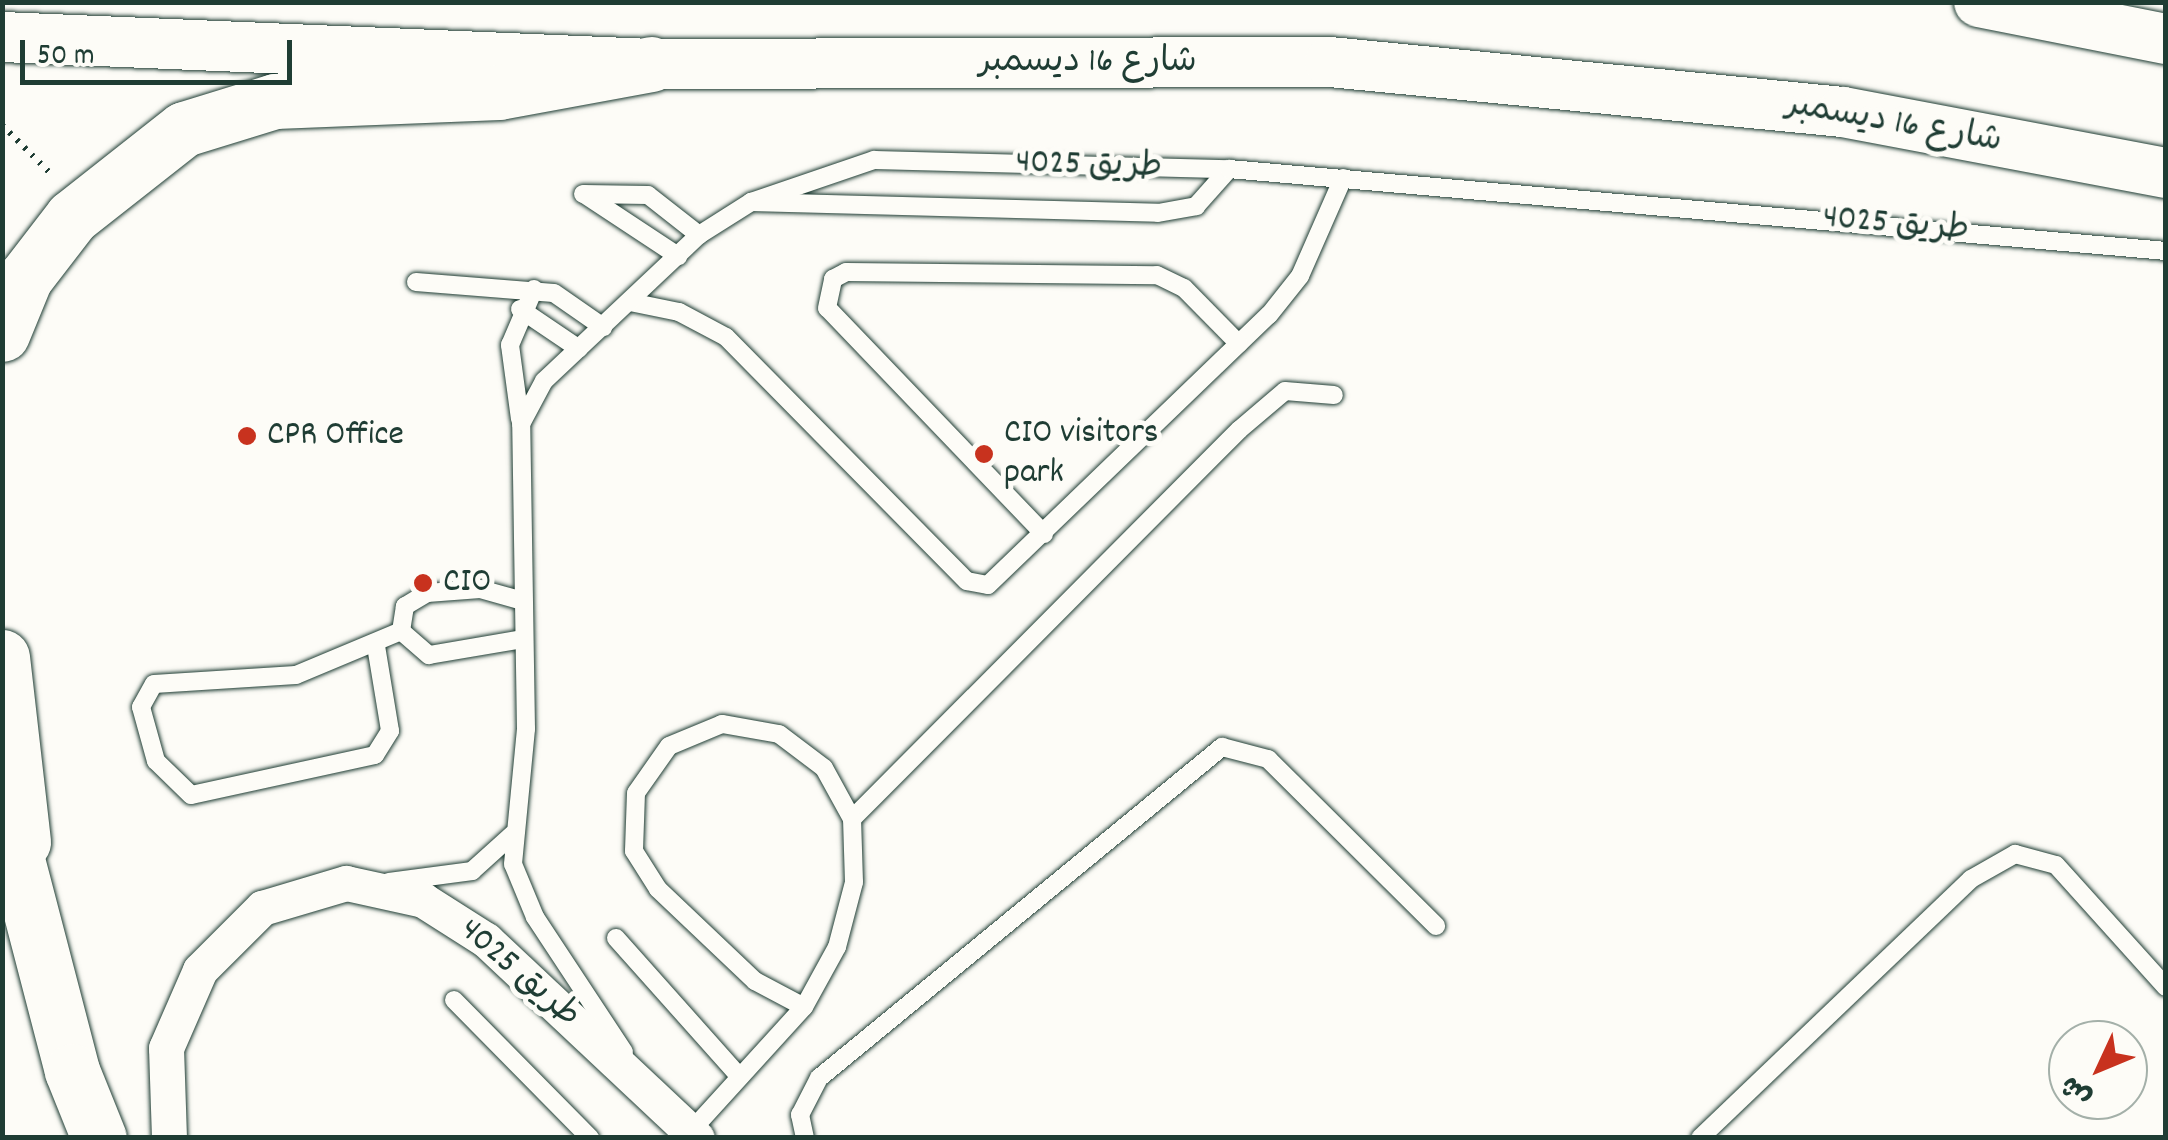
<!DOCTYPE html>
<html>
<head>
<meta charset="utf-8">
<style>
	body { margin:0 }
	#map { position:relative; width:2168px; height:1140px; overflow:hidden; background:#fdfcf7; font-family:Dekko,"Playpen Sans Arabic",sans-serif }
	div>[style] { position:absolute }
	.path>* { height:6px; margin-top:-3px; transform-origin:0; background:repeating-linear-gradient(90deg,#1f3d34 0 2.5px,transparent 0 10.5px) }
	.roads { filter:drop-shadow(0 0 2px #1f3d34) drop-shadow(0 0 2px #1f3d34) }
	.service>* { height:18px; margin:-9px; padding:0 9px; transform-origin:9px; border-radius:9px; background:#fdfcf7 }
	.minor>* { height:35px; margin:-17.5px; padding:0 17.5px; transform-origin:17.5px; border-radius:17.5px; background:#fdfcf7 }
	.secondary>* { height:50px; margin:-25px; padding:0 25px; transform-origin:25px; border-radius:25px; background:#fdfcf7 }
	.primary>* { height:55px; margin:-27.5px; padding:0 27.5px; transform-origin:27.5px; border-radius:27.5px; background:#fdfcf7 }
	.dots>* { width:28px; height:28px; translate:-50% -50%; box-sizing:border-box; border:5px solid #fdfcf7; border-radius:50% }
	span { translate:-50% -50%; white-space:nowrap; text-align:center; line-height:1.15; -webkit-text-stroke:10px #fdfcf7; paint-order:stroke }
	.street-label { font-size:35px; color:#1f3d34 }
	.poi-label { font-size:35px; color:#1f3d34 }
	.left { translate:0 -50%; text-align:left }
	.frame { position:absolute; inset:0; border:5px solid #1f3d34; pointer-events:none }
	.north { position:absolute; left:2048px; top:1020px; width:100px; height:100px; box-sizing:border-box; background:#fdfcf7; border:2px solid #a4b0a9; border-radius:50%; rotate:226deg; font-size:28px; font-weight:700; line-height:40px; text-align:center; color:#1f3d34 }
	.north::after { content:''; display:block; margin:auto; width:35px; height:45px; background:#c8321e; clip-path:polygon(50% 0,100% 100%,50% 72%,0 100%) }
	.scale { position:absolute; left:20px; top:40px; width:272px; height:45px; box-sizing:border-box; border:5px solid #1f3d34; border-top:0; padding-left:12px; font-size:30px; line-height:35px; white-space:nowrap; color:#1f3d34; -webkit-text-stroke:8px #fdfcf7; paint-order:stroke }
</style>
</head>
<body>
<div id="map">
	<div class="path">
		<i style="left:2px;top:125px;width:72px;rotate:45deg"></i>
	</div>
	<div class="roads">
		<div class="service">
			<i style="left:583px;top:194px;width:65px;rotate:0.9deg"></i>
			<i style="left:648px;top:195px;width:65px;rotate:38.1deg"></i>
			<i style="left:584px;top:194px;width:113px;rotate:33.4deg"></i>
			<i style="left:751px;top:202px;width:407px;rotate:1.5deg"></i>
			<i style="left:1158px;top:213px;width:39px;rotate:-10deg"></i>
			<i style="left:1196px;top:206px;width:50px;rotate:-48.3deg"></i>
			<i style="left:416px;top:282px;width:138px;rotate:4.6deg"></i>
			<i style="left:554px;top:293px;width:60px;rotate:34.8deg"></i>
			<i style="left:630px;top:302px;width:50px;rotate:11.5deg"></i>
			<i style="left:679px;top:312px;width:53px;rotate:28deg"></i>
			<i style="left:726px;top:337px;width:343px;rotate:45.4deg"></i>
			<i style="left:967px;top:581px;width:21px;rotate:11deg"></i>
			<i style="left:988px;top:585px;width:390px;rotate:-43.9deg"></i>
			<i style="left:1269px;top:315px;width:50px;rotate:-51.5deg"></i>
			<i style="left:1300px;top:276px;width:107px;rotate:-66.3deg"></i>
			<i style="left:520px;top:309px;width:71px;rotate:34.1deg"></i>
			<i style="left:520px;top:419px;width:75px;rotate:-97.7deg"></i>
			<i style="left:510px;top:345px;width:61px;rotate:-66.8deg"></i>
			<i style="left:1044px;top:534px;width:313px;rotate:-133.8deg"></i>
			<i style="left:827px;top:308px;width:30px;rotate:-78deg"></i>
			<i style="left:833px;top:279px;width:15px;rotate:-28deg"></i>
			<i style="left:846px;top:272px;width:311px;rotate:0.6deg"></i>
			<i style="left:1157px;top:275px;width:30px;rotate:26deg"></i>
			<i style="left:1184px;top:288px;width:78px;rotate:45.5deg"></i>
			<i style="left:523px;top:601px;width:45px;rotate:-164.4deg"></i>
			<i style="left:480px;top:589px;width:53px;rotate:175.7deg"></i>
			<i style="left:427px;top:593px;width:26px;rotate:149deg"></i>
			<i style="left:405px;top:606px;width:25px;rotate:99deg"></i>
			<i style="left:401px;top:631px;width:37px;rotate:41deg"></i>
			<i style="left:429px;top:655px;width:96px;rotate:-9.6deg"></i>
			<i style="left:376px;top:646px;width:86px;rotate:80.6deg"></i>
			<i style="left:390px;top:731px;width:28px;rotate:122deg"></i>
			<i style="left:375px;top:755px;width:188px;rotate:167.7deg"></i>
			<i style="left:191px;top:795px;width:49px;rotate:-135.8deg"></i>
			<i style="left:156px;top:761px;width:56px;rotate:-105.5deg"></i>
			<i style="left:141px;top:707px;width:26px;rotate:-61deg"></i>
			<i style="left:154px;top:684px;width:142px;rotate:-3.6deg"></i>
			<i style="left:296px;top:675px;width:114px;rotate:-22.7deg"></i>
			<i style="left:852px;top:819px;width:549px;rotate:-45.15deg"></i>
			<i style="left:1239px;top:430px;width:60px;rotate:-40.3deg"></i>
			<i style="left:1285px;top:391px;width:49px;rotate:4.7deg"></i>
			<i style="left:389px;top:882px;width:84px;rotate:-7.5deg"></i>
			<i style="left:472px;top:871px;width:55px;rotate:-42.1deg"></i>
			<i style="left:616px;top:938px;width:186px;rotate:48.3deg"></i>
			<i style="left:454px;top:1000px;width:194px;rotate:45.4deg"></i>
			<i style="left:624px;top:1052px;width:162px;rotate:-123.4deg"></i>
			<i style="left:535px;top:917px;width:57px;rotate:-112.5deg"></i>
			<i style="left:513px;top:864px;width:136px;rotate:-84.5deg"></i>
			<i style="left:526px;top:729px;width:305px;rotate:-90.9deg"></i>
			<i style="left:521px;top:424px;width:49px;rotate:-61.9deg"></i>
			<i style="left:544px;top:381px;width:213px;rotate:-43.3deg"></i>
			<i style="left:699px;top:235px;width:62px;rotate:-32.4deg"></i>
			<i style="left:751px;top:202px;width:130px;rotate:-18.9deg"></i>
			<i style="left:874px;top:160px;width:355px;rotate:1.5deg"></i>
			<i style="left:1229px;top:169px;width:941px;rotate:5deg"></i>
			<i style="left:691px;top:1131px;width:168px;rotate:-47.7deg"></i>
			<i style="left:804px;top:1007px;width:68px;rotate:-61.2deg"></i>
			<i style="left:837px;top:947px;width:67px;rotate:-75.3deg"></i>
			<i style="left:854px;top:882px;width:63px;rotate:-91.8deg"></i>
			<i style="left:852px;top:819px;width:58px;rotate:-118.8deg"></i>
			<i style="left:824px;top:768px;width:56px;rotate:-142.9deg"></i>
			<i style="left:779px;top:734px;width:58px;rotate:-170deg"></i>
			<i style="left:722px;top:724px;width:57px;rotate:157.5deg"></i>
			<i style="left:669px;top:746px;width:57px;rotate:125.1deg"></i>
			<i style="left:636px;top:793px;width:58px;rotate:92deg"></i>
			<i style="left:634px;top:851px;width:45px;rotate:57.7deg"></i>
			<i style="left:658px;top:889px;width:134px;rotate:43.5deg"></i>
			<i style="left:755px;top:981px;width:55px;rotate:28deg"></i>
			<i style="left:805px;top:1138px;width:24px;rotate:-102deg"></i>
			<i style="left:800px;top:1115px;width:42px;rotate:-62.8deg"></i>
			<i style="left:819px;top:1078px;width:522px;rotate:-39.4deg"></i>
			<i style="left:1222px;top:747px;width:48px;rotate:14.6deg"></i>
			<i style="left:1268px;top:759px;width:237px;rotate:44.8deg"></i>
			<i style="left:1700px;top:1138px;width:375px;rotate:-43.7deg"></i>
			<i style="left:1971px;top:879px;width:51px;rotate:-29.6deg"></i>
			<i style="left:2015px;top:854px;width:42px;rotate:15deg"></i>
			<i style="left:2056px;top:865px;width:164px;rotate:48deg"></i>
		</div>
		<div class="minor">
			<i style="left:169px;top:1138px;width:90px;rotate:-91.9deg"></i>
			<i style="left:166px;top:1048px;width:85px;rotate:-66.4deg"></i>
			<i style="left:200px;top:970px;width:88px;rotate:-45deg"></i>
			<i style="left:262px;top:908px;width:88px;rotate:-16.6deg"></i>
			<i style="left:346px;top:883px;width:79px;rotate:12.4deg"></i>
			<i style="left:423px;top:900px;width:75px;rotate:32.4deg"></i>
			<i style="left:486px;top:940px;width:289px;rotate:43.2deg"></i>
		</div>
		<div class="secondary">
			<i style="left:1979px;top:2px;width:191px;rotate:11.2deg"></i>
			<i style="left:2px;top:37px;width:650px;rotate:2.38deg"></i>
			<i style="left:651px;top:64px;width:679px;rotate:-0.17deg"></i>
			<i style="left:1330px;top:62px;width:515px;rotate:5.57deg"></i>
			<i style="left:1843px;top:112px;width:329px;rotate:10.7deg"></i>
		</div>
		<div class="primary">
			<i style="left:2px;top:334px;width:61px;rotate:-67.7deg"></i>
			<i style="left:25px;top:278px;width:77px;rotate:-52.4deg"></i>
			<i style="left:72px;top:217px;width:142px;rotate:-38.2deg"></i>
			<i style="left:184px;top:129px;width:95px;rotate:-17.1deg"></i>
			<i style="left:275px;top:101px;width:224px;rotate:-2.3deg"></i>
			<i style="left:499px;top:92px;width:155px;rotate:-10.4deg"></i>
			<i style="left:2px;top:657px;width:186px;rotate:83.5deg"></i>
			<i style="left:2px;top:802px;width:278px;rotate:75.4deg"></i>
			<i style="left:72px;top:1071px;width:72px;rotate:68.1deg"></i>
		</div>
	</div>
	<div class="dots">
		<i style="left:247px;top:436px;background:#c8321e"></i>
		<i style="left:984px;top:454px;background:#c8321e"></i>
		<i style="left:423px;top:583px;background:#c8321e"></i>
	</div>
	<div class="street-label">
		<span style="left:1088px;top:63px">شارع 16 ديسمبر</span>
		<span style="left:1894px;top:124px;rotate:10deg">شارع 16 ديسمبر</span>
		<span style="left:1089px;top:166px;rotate:2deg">طريق 4025</span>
		<span style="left:1896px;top:225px;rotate:5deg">طريق 4025</span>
		<span style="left:519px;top:974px;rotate:41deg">طريق 4025</span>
	</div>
	<div class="poi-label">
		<span class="left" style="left:1004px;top:454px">CIO visitors<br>park</span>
		<span class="left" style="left:267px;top:436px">CPR Office</span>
		<span class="left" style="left:443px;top:583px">CIO</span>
	</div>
	<div class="frame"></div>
	<div class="north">ش</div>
	<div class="scale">50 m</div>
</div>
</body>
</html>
